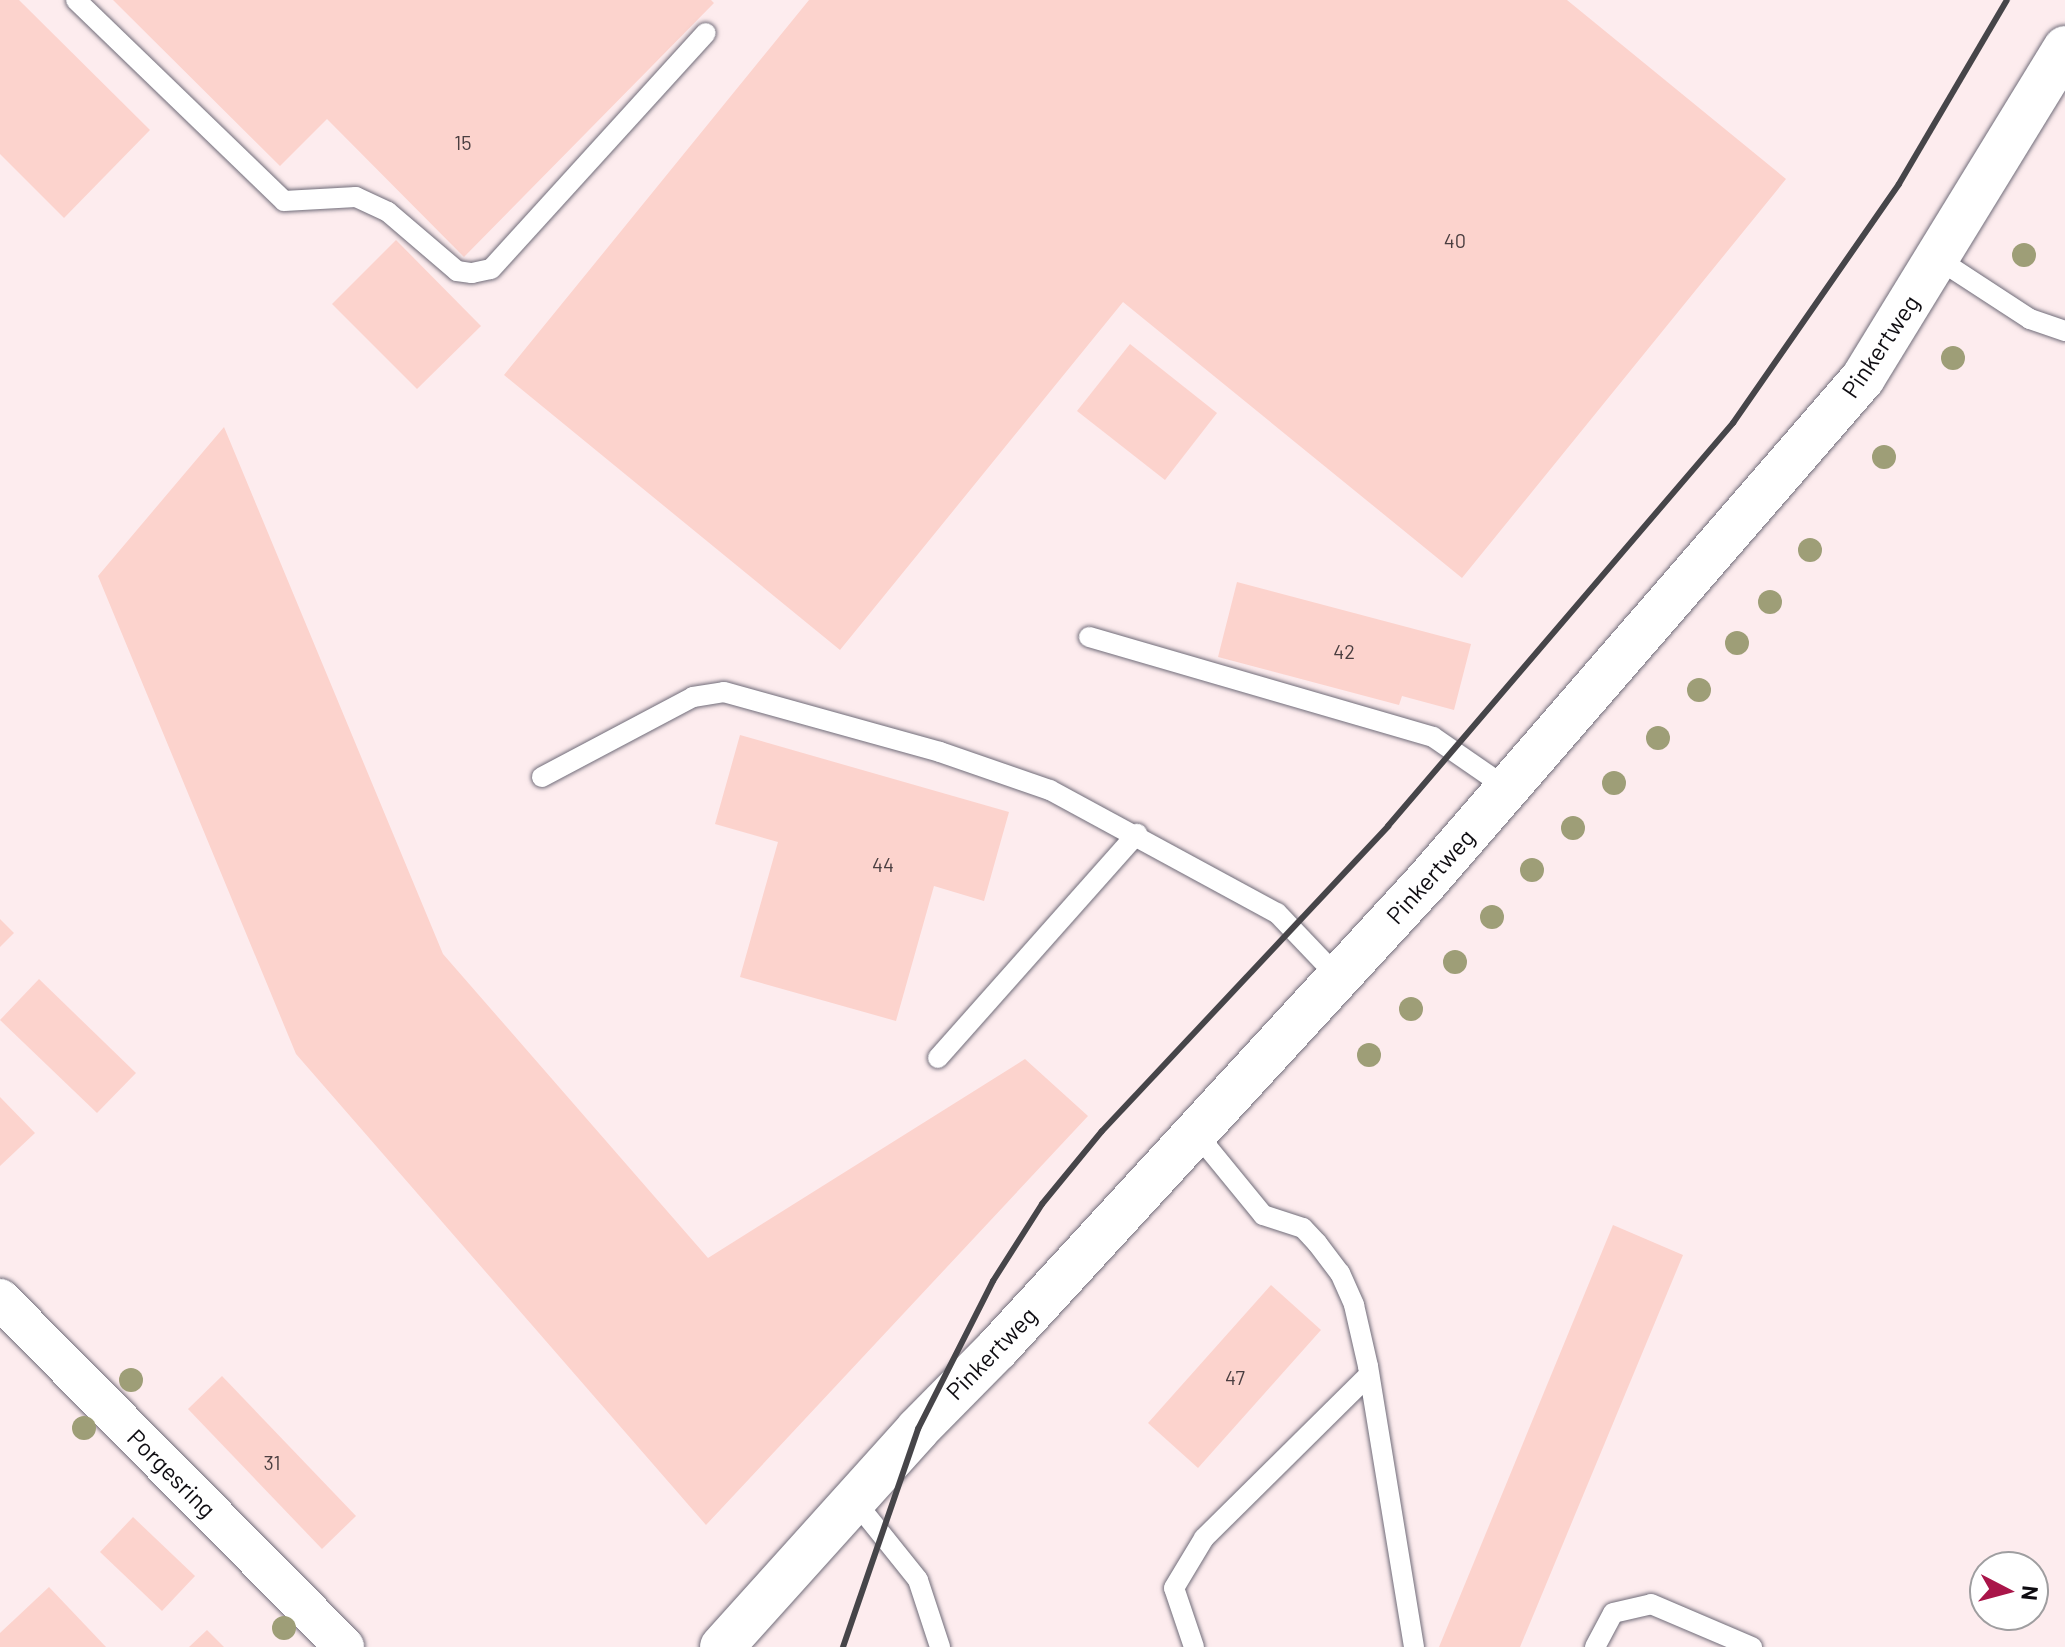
<!DOCTYPE html>
<html>
<head>
<meta charset="utf-8">
<style>
	body { margin:0 }
	#map { position:relative; width:2065px; height:1647px; overflow:hidden; background:#fbfafd; font-family:Barlow,sans-serif }
	div>[style] { position:absolute }
	.industrial>* { inset:0; background:#fdecee }
	.building>* { inset:0; background:#fcd3cd }
	.roads { filter:drop-shadow(0 0 2px #706c79) drop-shadow(0 0 2px #706c79) }
	.service>* { height:20px; margin:-10px; padding:0 10px; transform-origin:10px; border-radius:10px; background:#fff }
	.minor>* { height:40px; margin:-20px; padding:0 20px; transform-origin:20px; border-radius:20px; background:#fff }
	.tertiary>* { height:44px; margin:-22px; padding:0 22px; transform-origin:22px; border-radius:22px; background:#fff }
	.rail>* { height:6px; margin:-3px; padding:0 3px; transform-origin:3px; border-radius:3px; background:#464549 }
	.trees>* { width:24px; height:24px; margin:-12px; border-radius:50%; background:#9e9e77 }
	span { translate:-50% -50%; white-space:nowrap; text-align:center; line-height:1.15; -webkit-text-stroke:6px #fff; paint-order:stroke }
	.number-label { font-size:20px; color:#4a3e40 }
	.number-label span { -webkit-text-stroke-width:0 }
	.street-label { font-size:24px; color:#0e0c11 }
	.north { position:absolute; left:1969px; top:1551px; width:80px; height:80px; box-sizing:border-box; background:#fff; border:2px solid #9f9ea0; border-radius:50%; rotate:96deg; font-size:22px; font-weight:700; line-height:32px; text-align:center; color:#0e0c11 }
	.north::after { content:''; display:block; margin:auto; width:28px; height:36px; background:#a91549; clip-path:polygon(50% 0,100% 100%,50% 72%,0 100%) }
</style>
</head>
<body>
<div id="map">
	<div class="industrial">
		<i style="clip-path:polygon(evenodd,0 0,2065px 0,2065px 1647px,0 1647px,0 0,1985px 1567px,2033px 1567px,2033px 1615px,1985px 1615px,1985px 1567px)"></i>
	</div>
	<div class="building">
		<i style="clip-path:polygon(0 0,19px 0,150px 130px,64px 218px,0 154px)"></i>
		<i style="clip-path:polygon(113px 0,711px 0,714px 3px,464px 257px,327px 119px,280px 166px)"></i>
		<i style="clip-path:polygon(809px 0,1567px 0,1786px 179px,1462px 578px,1123px 302px,840px 650px,504px 375px)"></i>
		<i style="clip-path:polygon(396px 240px,481px 326px,417px 389px,332px 304px)"></i>
		<i style="clip-path:polygon(1130px 344px,1217px 413px,1165px 480px,1077px 411px)"></i>
		<i style="clip-path:polygon(224px 427px,443px 954px,708px 1258px,1025px 1059px,1088px 1116px,706px 1525px,296px 1054px,98px 576px)"></i>
		<i style="clip-path:polygon(1237px 582px,1471px 644px,1454px 710px,1402px 696px,1399px 705px,1218px 657px)"></i>
		<i style="clip-path:polygon(740px 735px,1009px 812px,984px 901px,934px 886px,896px 1021px,740px 977px,778px 842px,715px 824px)"></i>
		<i style="clip-path:polygon(0 919px,14px 933px,0 947px)"></i>
		<i style="clip-path:polygon(39px 979px,136px 1073px,97px 1113px,0 1020px)"></i>
		<i style="clip-path:polygon(0 1097px,35px 1133px,0 1166px)"></i>
		<i style="clip-path:polygon(1613px 1225px,1683px 1255px,1520px 1647px,1439px 1647px)"></i>
		<i style="clip-path:polygon(1271px 1285px,1321px 1330px,1198px 1468px,1148px 1423px)"></i>
		<i style="clip-path:polygon(222px 1376px,356px 1516px,322px 1549px,188px 1409px)"></i>
		<i style="clip-path:polygon(133px 1517px,195px 1576px,162px 1611px,100px 1552px)"></i>
		<i style="clip-path:polygon(49px 1587px,106px 1647px,0 1647px,0 1633px)"></i>
		<i style="clip-path:polygon(207px 1630px,224px 1647px,189px 1647px)"></i>
	</div>
	<div class="roads">
		<div class="service">
			<i style="left:76px;top:0;width:289px;rotate:44deg"></i>
			<i style="left:284px;top:201px;width:72px;rotate:-3.2deg"></i>
			<i style="left:356px;top:197px;width:35px;rotate:25deg"></i>
			<i style="left:388px;top:212px;width:91px;rotate:40.5deg"></i>
			<i style="left:457px;top:271px;width:15px;rotate:8deg"></i>
			<i style="left:472px;top:273px;width:19px;rotate:-12deg"></i>
			<i style="left:491px;top:269px;width:319px;rotate:-47.7deg"></i>
			<i style="left:1938px;top:259px;width:110px;rotate:33.1deg"></i>
			<i style="left:2030px;top:319px;width:37px;rotate:19deg"></i>
			<i style="left:1089px;top:637px;width:358px;rotate:16.2deg"></i>
			<i style="left:1433px;top:737px;width:90px;rotate:34.6deg"></i>
			<i style="left:542px;top:777px;width:171px;rotate:-27.9deg"></i>
			<i style="left:693px;top:697px;width:31px;rotate:-9deg"></i>
			<i style="left:724px;top:692px;width:224px;rotate:15.5deg"></i>
			<i style="left:940px;top:752px;width:116px;rotate:19.1deg"></i>
			<i style="left:1050px;top:790px;width:258px;rotate:28.5deg"></i>
			<i style="left:1277px;top:913px;width:88px;rotate:46.4deg"></i>
			<i style="left:938px;top:1058px;width:300px;rotate:-48.4deg"></i>
			<i style="left:1196px;top:1133px;width:106px;rotate:50.7deg"></i>
			<i style="left:1263px;top:1215px;width:42px;rotate:18deg"></i>
			<i style="left:1303px;top:1228px;width:21px;rotate:47deg"></i>
			<i style="left:1317px;top:1243px;width:38px;rotate:53deg"></i>
			<i style="left:1340px;top:1273px;width:35px;rotate:66deg"></i>
			<i style="left:1354px;top:1305px;width:63px;rotate:77.1deg"></i>
			<i style="left:1368px;top:1366px;width:285px;rotate:80.7deg"></i>
			<i style="left:854px;top:1500px;width:102px;rotate:51.3deg"></i>
			<i style="left:918px;top:1580px;width:71px;rotate:71.8deg"></i>
			<i style="left:1194px;top:1647px;width:62px;rotate:-108.7deg"></i>
			<i style="left:1174px;top:1588px;width:58px;rotate:-59deg"></i>
			<i style="left:1204px;top:1538px;width:232px;rotate:-44.7deg"></i>
			<i style="left:1595px;top:1647px;width:38px;rotate:-62deg"></i>
			<i style="left:1613px;top:1613px;width:39px;rotate:-13deg"></i>
			<i style="left:1651px;top:1604px;width:110px;rotate:23.1deg"></i>
		</div>
		<div class="minor">
			<i style="left:0;top:1299px;width:489px;rotate:45.3deg"></i>
		</div>
		<div class="tertiary">
			<i style="left:722px;top:1647px;width:293px;rotate:-48deg"></i>
			<i style="left:918px;top:1429px;width:112px;rotate:-45.4deg"></i>
			<i style="left:997px;top:1349px;width:634px;rotate:-47.43deg"></i>
			<i style="left:1426px;top:882px;width:667px;rotate:-49.07deg"></i>
			<i style="left:1863px;top:378px;width:387px;rotate:-58.5deg"></i>
		</div>
	</div>
	<div class="rail">
		<i style="left:843px;top:1647px;width:231px;rotate:-71deg"></i>
		<i style="left:918px;top:1429px;width:166px;rotate:-63.1deg"></i>
		<i style="left:993px;top:1281px;width:91px;rotate:-57.5deg"></i>
		<i style="left:1042px;top:1204px;width:94px;rotate:-50.6deg"></i>
		<i style="left:1102px;top:1131px;width:418px;rotate:-46.8deg"></i>
		<i style="left:1388px;top:826px;width:531px;rotate:-49.43deg"></i>
		<i style="left:1733px;top:423px;width:291px;rotate:-55.2deg"></i>
		<i style="left:1899px;top:184px;width:213px;rotate:-59.6deg"></i>
	</div>
	<div class="trees">
		<i style="left:2024px;top:255px"></i>
		<i style="left:1953px;top:358px"></i>
		<i style="left:1884px;top:457px"></i>
		<i style="left:1810px;top:550px"></i>
		<i style="left:1770px;top:602px"></i>
		<i style="left:1737px;top:643px"></i>
		<i style="left:1699px;top:690px"></i>
		<i style="left:1658px;top:738px"></i>
		<i style="left:1614px;top:783px"></i>
		<i style="left:1573px;top:828px"></i>
		<i style="left:1532px;top:870px"></i>
		<i style="left:1492px;top:917px"></i>
		<i style="left:1455px;top:962px"></i>
		<i style="left:1411px;top:1009px"></i>
		<i style="left:1369px;top:1055px"></i>
		<i style="left:131px;top:1380px"></i>
		<i style="left:84px;top:1428px"></i>
		<i style="left:284px;top:1628px"></i>
	</div>
	<div class="number-label">
		<span style="left:463px;top:142px">15</span>
		<span style="left:1455px;top:240px">40</span>
		<span style="left:1344px;top:651px">42</span>
		<span style="left:883px;top:864px">44</span>
		<span style="left:1235px;top:1377px">47</span>
		<span style="left:272px;top:1462px">31</span>
	</div>
	<div class="street-label">
		<span style="left:1880px;top:346px;rotate:-56deg">Pinkertweg</span>
		<span style="left:1430px;top:876px;rotate:-48deg">Pinkertweg</span>
		<span style="left:991px;top:1353px;rotate:-46deg">Pinkertweg</span>
		<span style="left:172px;top:1473px;rotate:45deg">Porgesring</span>
	</div>
	<div class="north">N</div>
</div>
</body>
</html>
